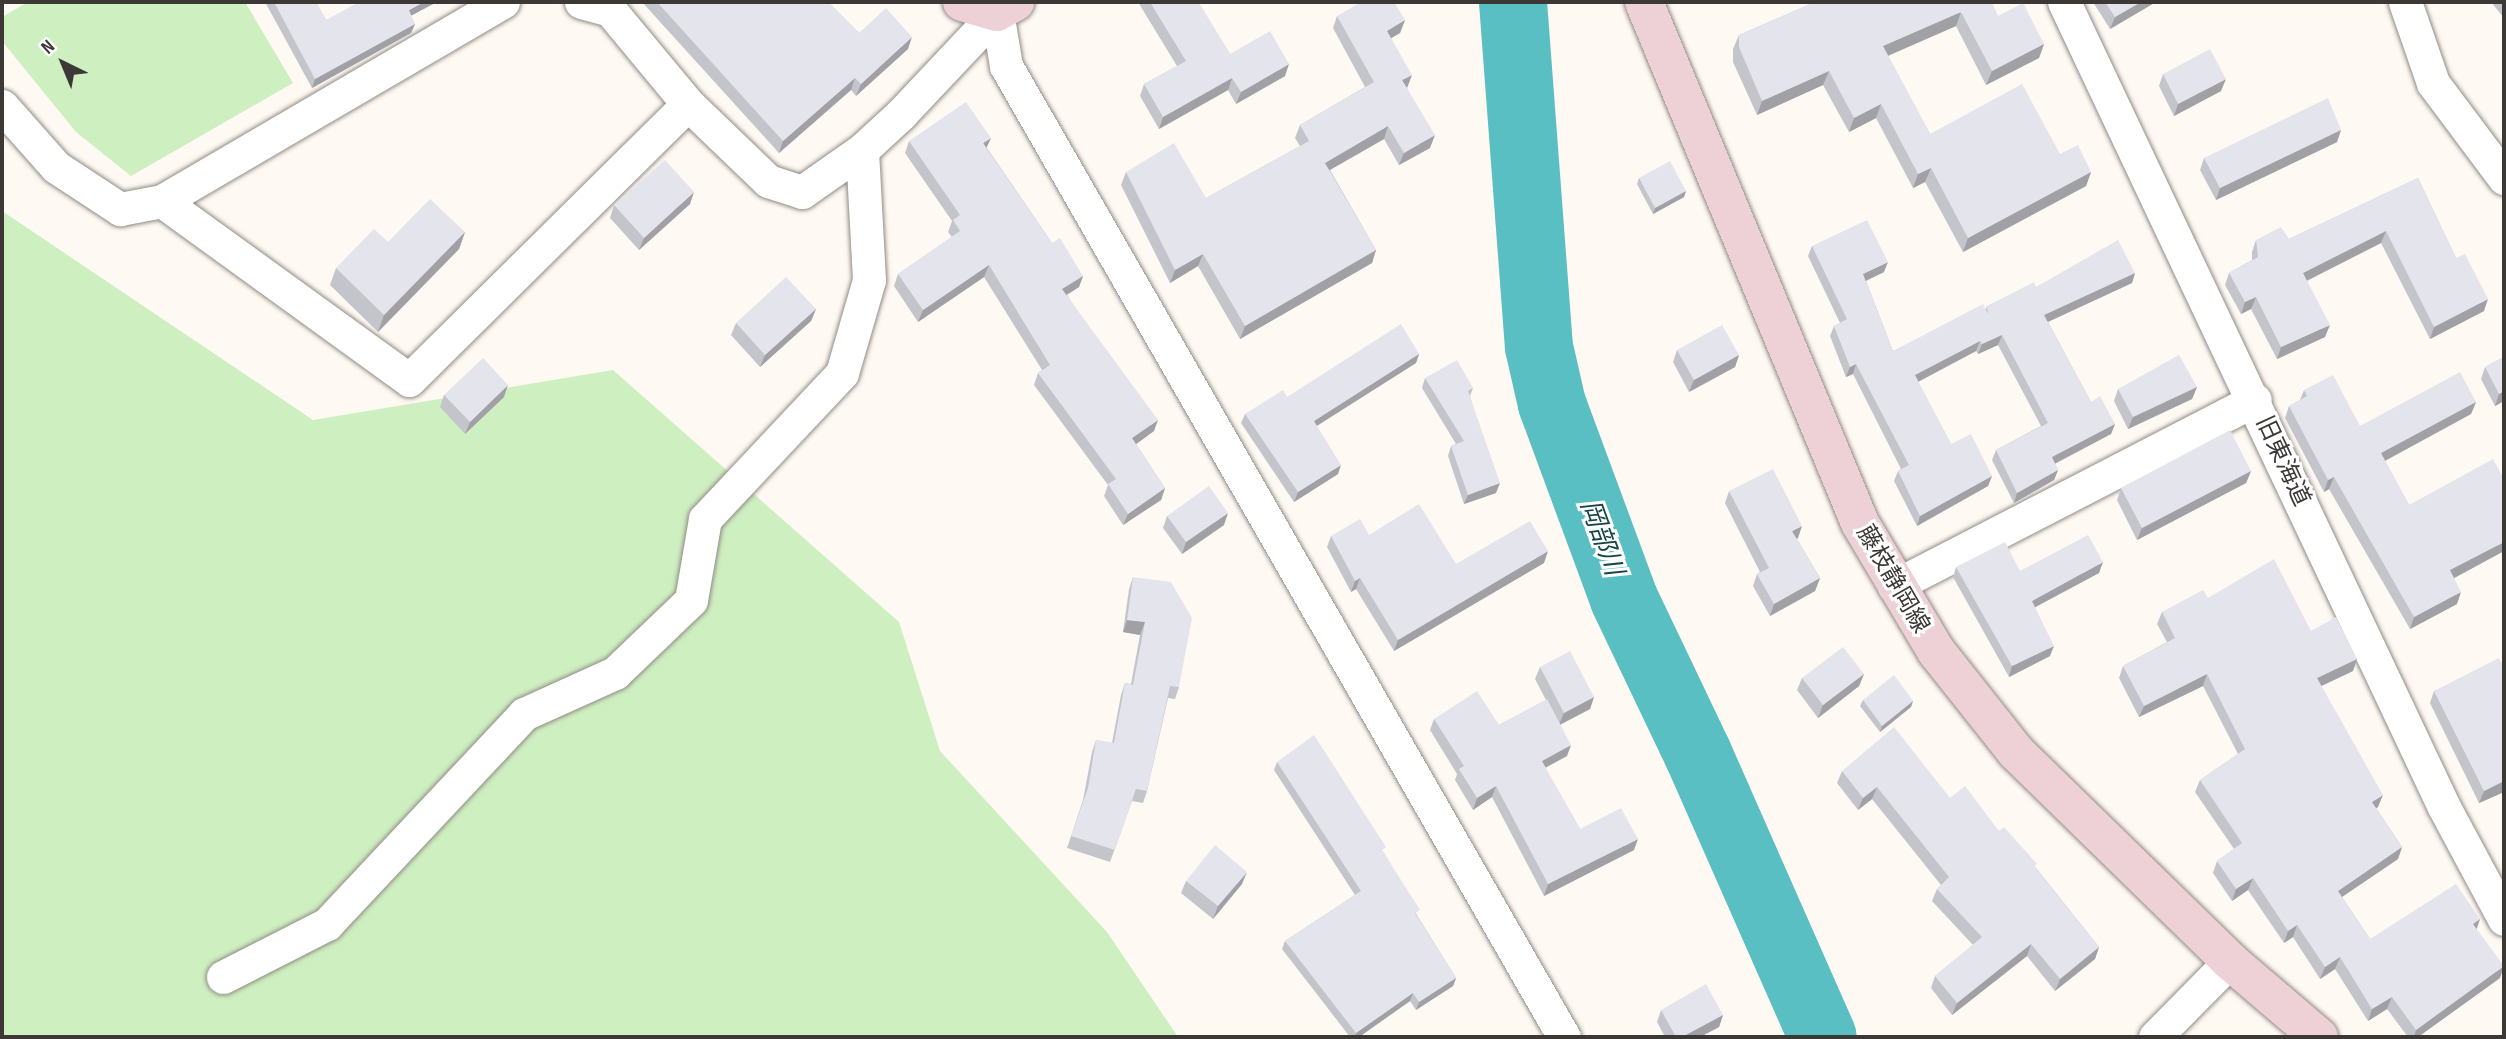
<!DOCTYPE html>
<html>
<head>
<meta charset="utf-8">
<style>
	body { margin:0 }
	#map { position:relative; width:2506px; height:1039px; overflow:hidden; background:#fff9f3; font-family:"Sofia Sans Condensed","Noto Sans JP",sans-serif }
	div>[style] { position:absolute }
	.green>* { inset:0; background:#ceefc0 }
	.river>* { height:68px; margin:-34px; padding:0 34px; transform-origin:34px; border-radius:34px; background:#59bfc2 }
	.roads { filter:drop-shadow(0 0 2px #918b85) drop-shadow(0 0 2px #918b85) }
	.street>* { height:33px; margin:-16.5px; padding:0 16.5px; transform-origin:16.5px; border-radius:16.5px; background:#fff }
	.secondary>* { height:38px; margin:-19px; padding:0 19px; transform-origin:19px; border-radius:19px; background:#eed1d7 }
	.wall>* { inset:0; background:#c4c4cb }
	.shaded-wall>* { inset:0; background:#a0a0a5 }
	.building>* { inset:0; background:#e4e4ec }
	span { translate:-50% -50%; white-space:nowrap; text-align:center; line-height:1.15; -webkit-text-stroke:6px #fff; paint-order:stroke }
	.street-label { font-size:24px; color:#3b3835 }
	.water-label { font-size:26px; color:#164546; font-style:italic }
	.frame { position:absolute; inset:0; border:4px solid #3b3835; pointer-events:none }
	.north { position:absolute; left:28px; top:28px; width:70px; height:70px; -webkit-text-stroke:5px #fff; paint-order:stroke; rotate:317deg; font-size:19px; font-weight:700; line-height:28px; text-align:center; color:#3b3835 }
	.north::after { content:''; display:block; margin:auto; width:24px; height:32px; background:#3b3835; clip-path:polygon(50% 0,100% 100%,50% 72%,0 100%) }
</style>
</head>
<body>
<div id="map">
	<div class="green">
		<i style="clip-path:polygon(28px 2px,245px 2px,293px 83px,131px 176px,76px 132px,2px 41px,2px 17px)"></i>
		<i style="clip-path:polygon(2px 211px,313px 420px,613px 370px,899px 622px,940px 751px,1107px 932px,1178px 1037px,2px 1037px)"></i>
	</div>
	<div class="river">
		<i style="left:1513px;top:2px;width:346px;rotate:85.7deg"></i>
		<i style="left:1539px;top:347px;width:58px;rotate:77.2deg"></i>
		<i style="left:1552px;top:404px;width:208px;rotate:69.7deg"></i>
		<i style="left:1624px;top:599px;width:172px;rotate:64.5deg"></i>
		<i style="left:1698px;top:754px;width:309px;rotate:66.2deg"></i>
	</div>
	<div class="roads">
		<div class="street">
			<i style="left:581px;top:2px;width:30px;rotate:15deg"></i>
			<i style="left:610px;top:10px;width:122px;rotate:50.3deg"></i>
			<i style="left:688px;top:104px;width:111px;rotate:43.9deg"></i>
			<i style="left:768px;top:181px;width:36px;rotate:18deg"></i>
			<i style="left:802px;top:192px;width:73px;rotate:-35deg"></i>
			<i style="left:862px;top:150px;width:53px;rotate:-42.7deg"></i>
			<i style="left:901px;top:114px;width:140px;rotate:-46.7deg"></i>
			<i style="left:2064px;top:2px;width:890px;rotate:64.73deg"></i>
			<i style="left:2444px;top:807px;width:127px;rotate:61.8deg"></i>
			<i style="left:2405px;top:2px;width:86px;rotate:70.9deg"></i>
			<i style="left:2433px;top:83px;width:119px;rotate:53.2deg"></i>
			<i style="left:997px;top:12px;width:55px;rotate:80.5deg"></i>
			<i style="left:1006px;top:66px;width:1120px;rotate:60.12deg"></i>
			<i style="left:2px;top:106px;width:81px;rotate:48.5deg"></i>
			<i style="left:56px;top:167px;width:77px;rotate:33.3deg"></i>
			<i style="left:120px;top:209px;width:43px;rotate:-10.8deg"></i>
			<i style="left:162px;top:201px;width:395px;rotate:-30.3deg"></i>
			<i style="left:162px;top:201px;width:305px;rotate:35.9deg"></i>
			<i style="left:409px;top:380px;width:392px;rotate:-44.7deg"></i>
			<i style="left:1894px;top:586px;width:406px;rotate:-27.3deg"></i>
			<i style="left:223px;top:977px;width:117px;rotate:-27deg"></i>
			<i style="left:327px;top:924px;width:288px;rotate:-46.8deg"></i>
			<i style="left:524px;top:714px;width:100px;rotate:-24.3deg"></i>
			<i style="left:615px;top:673px;width:105px;rotate:-43.8deg"></i>
			<i style="left:691px;top:600px;width:82px;rotate:-80.2deg"></i>
			<i style="left:705px;top:519px;width:200px;rotate:-46.8deg"></i>
			<i style="left:842px;top:373px;width:97px;rotate:-73.8deg"></i>
			<i style="left:869px;top:280px;width:130px;rotate:-93.1deg"></i>
			<i style="left:2155px;top:1037px;width:107px;rotate:-45.4deg"></i>
		</div>
		<div class="secondary">
			<i style="left:962px;top:2px;width:36px;rotate:16deg"></i>
			<i style="left:997px;top:12px;width:21px;rotate:-29deg"></i>
			<i style="left:1644px;top:2px;width:564px;rotate:67.48deg"></i>
			<i style="left:1860px;top:523px;width:149px;rotate:59.3deg"></i>
			<i style="left:1936px;top:651px;width:129px;rotate:51.6deg"></i>
			<i style="left:2016px;top:752px;width:299px;rotate:44.3deg"></i>
			<i style="left:2230px;top:961px;width:117px;rotate:40.5deg"></i>
		</div>
	</div>
	<div class="wall">
		<i style="clip-path:polygon(265px 2px,316px 2px,326px 20px,411px 16px,415px 24px,411px 33px,312px 88px)"></i>
		<i style="clip-path:polygon(642px 2px,828px 2px,859px 33px,908px 49px,856px 96px,851px 90px,779px 153px)"></i>
		<i style="clip-path:polygon(1138px 2px,1198px 2px,1230px 54px,1285px 76px,1236px 104px,1228px 90px,1159px 129px,1140px 96px,1144px 84px,1177px 66px)"></i>
		<i style="clip-path:polygon(1815px 2px,1998px 16px,2044px 44px,2039px 58px,1986px 85px,1956px 26px,1888px 56px,1930px 134px,2060px 154px,2091px 172px,2086px 186px,1963px 252px,1925px 182px,1913px 188px,1876px 118px,1849px 132px,1823px 85px,1757px 115px,1733px 62px,1733px 49px,1739px 35px)"></i>
		<i style="clip-path:polygon(2093px 2px,2156px 2px,2110px 29px)"></i>
		<i style="clip-path:polygon(2491px 2px,2504px 2px,2504px 18px)"></i>
		<i style="clip-path:polygon(1337px 16px,1405px 20px,1400px 33px,1391px 38px,1407px 88px,1430px 148px,1399px 165px,1384px 139px,1330px 170px,1376px 250px,1372px 263px,1240px 339px,1198px 266px,1170px 283px,1121px 185px,1126px 172px,1206px 198px,1300px 146px,1295px 138px,1300px 125px,1365px 87px,1333px 28px)"></i>
		<i style="clip-path:polygon(2163px 74px,2221px 91px,2174px 116px,2159px 86px)"></i>
		<i style="clip-path:polygon(2341px 130px,2337px 142px,2216px 200px,2200px 170px,2204px 158px)"></i>
		<i style="clip-path:polygon(909px 141px,987px 148px,1052px 243px,1083px 276px,1079px 287px,1067px 295px,1154px 431px,1136px 444px,1165px 488px,1161px 500px,1123px 525px,1104px 496px,1108px 485px,1034px 385px,1038px 373px,1042px 370px,984px 277px,918px 322px,894px 286px,898px 274px,952px 237px,948px 232px,952px 221px,905px 153px)"></i>
		<i style="clip-path:polygon(1639px 178px,1686px 191px,1684px 197px,1653px 214px,1637px 184px)"></i>
		<i style="clip-path:polygon(2418px 178px,2456px 258px,2484px 311px,2430px 339px,2381px 243px,2307px 281px,2325px 337px,2277px 359px,2251px 309px,2241px 314px,2225px 285px,2229px 273px,2252px 260px,2252px 252px,2256px 240px,2289px 239px)"></i>
		<i style="clip-path:polygon(690px 204px,639px 250px,610px 218px,614px 205px)"></i>
		<i style="clip-path:polygon(465px 232px,459px 249px,378px 332px,330px 285px,336px 268px,388px 242px)"></i>
		<i style="clip-path:polygon(1812px 246px,1884px 272px,1866px 281px,1893px 351px,1986px 309px,1987px 306px,2036px 287px,2135px 273px,2132px 283px,2048px 322px,2091px 402px,2115px 424px,2111px 434px,2055px 464px,2058px 470px,2054px 480px,2014px 503px,1992px 460px,1996px 450px,2041px 426px,1998px 345px,1978px 354px,1976px 351px,1918px 382px,1951px 444px,1992px 476px,1988px 486px,1917px 526px,1894px 481px,1898px 471px,1901px 469px,1853px 374px,1846px 377px,1830px 336px,1834px 326px,1840px 323px,1808px 256px)"></i>
		<i style="clip-path:polygon(816px 309px,811px 321px,760px 367px,731px 335px,736px 323px)"></i>
		<i style="clip-path:polygon(1677px 350px,1739px 355px,1735px 367px,1689px 392px,1673px 362px)"></i>
		<i style="clip-path:polygon(1419px 354px,1416px 363px,1317px 426px,1338px 474px,1294px 502px,1241px 423px,1245px 414px,1287px 397px)"></i>
		<i style="clip-path:polygon(2504px 357px,2504px 401px,2495px 406px,2481px 379px,2485px 367px)"></i>
		<i style="clip-path:polygon(1425px 378px,1473px 388px,1470px 396px,1496px 493px,1464px 504px,1448px 456px,1451px 446px,1456px 444px,1422px 388px)"></i>
		<i style="clip-path:polygon(2197px 387px,2192px 399px,2128px 429px,2114px 401px,2118px 389px)"></i>
		<i style="clip-path:polygon(2304px 390px,2360px 426px,2476px 402px,2471px 414px,2385px 461px,2409px 505px,2504px 551px,2454px 578px,2457px 604px,2410px 629px,2329px 489px,2324px 492px,2285px 418px,2289px 406px,2300px 400px)"></i>
		<i style="clip-path:polygon(444px 395px,504px 397px,465px 434px,440px 407px)"></i>
		<i style="clip-path:polygon(2251px 471px,2246px 483px,2137px 540px,2117px 500px,2121px 488px)"></i>
		<i style="clip-path:polygon(1729px 491px,1798px 538px,1797px 539px,1820px 578px,1815px 591px,1770px 616px,1753px 586px,1757px 574px,1760px 572px,1725px 503px)"></i>
		<i style="clip-path:polygon(1167px 516px,1224px 525px,1182px 554px,1163px 528px)"></i>
		<i style="clip-path:polygon(1369px 535px,1456px 564px,1544px 563px,1394px 651px,1356px 589px,1351px 592px,1327px 547px,1331px 536px)"></i>
		<i style="clip-path:polygon(1956px 567px,2020px 571px,2099px 573px,2035px 607px,2050px 656px,2009px 677px,1953px 577px)"></i>
		<i style="clip-path:polygon(1133px 577px,1179px 687px,1175px 699px,1168px 698px,1147px 791px,1143px 803px,1132px 801px,1110px 862px,1067px 848px,1083px 800px,1092px 752px,1096px 740px,1112px 743px,1121px 695px,1125px 683px,1131px 684px,1140px 635px,1123px 632px,1129px 589px)"></i>
		<i style="clip-path:polygon(2208px 598px,2311px 631px,2357px 659px,2353px 671px,2321px 686px,2378px 807px,2376px 808px,2402px 847px,2398px 859px,2342px 897px,2370px 939px,2480px 919px,2476px 929px,2500px 978px,2418px 1037px,2408px 1037px,2387px 1009px,2368px 1021px,2335px 969px,2320px 979px,2293px 937px,2284px 943px,2248px 890px,2232px 901px,2213px 873px,2217px 861px,2234px 849px,2195px 792px,2200px 780px,2238px 754px,2203px 686px,2139px 717px,2119px 678px,2123px 666px,2167px 642px,2157px 624px,2162px 612px)"></i>
		<i style="clip-path:polygon(1540px 667px,1594px 697px,1590px 709px,1560px 725px,1567px 756px,1545px 768px,1580px 829px,1634px 850px,1544px 896px,1492px 797px,1473px 810px,1455px 780px,1457px 774px,1430px 730px,1434px 719px,1499px 725px,1546px 700px,1535px 679px)"></i>
		<i style="clip-path:polygon(2504px 668px,2504px 792px,2479px 803px,2430px 703px,2434px 691px)"></i>
		<i style="clip-path:polygon(1864px 674px,1859px 686px,1818px 718px,1797px 690px,1802px 678px)"></i>
		<i style="clip-path:polygon(1863px 700px,1913px 701px,1911px 707px,1880px 732px,1860px 706px)"></i>
		<i style="clip-path:polygon(1277px 762px,1384px 853px,1418px 917px,1456px 978px,1453px 986px,1416px 1010px,1410px 1001px,1359px 1037px,1350px 1037px,1282px 949px,1285px 941px,1355px 895px,1274px 770px)"></i>
		<i style="clip-path:polygon(1842px 771px,1950px 798px,1999px 831px,2036px 868px,2099px 947px,2095px 959px,2055px 991px,2027px 956px,1952px 1015px,1931px 988px,1935px 976px,1973px 945px,1932px 901px,1937px 889px,1941px 885px,1872px 799px,1858px 810px,1837px 783px)"></i>
		<i style="clip-path:polygon(1186px 881px,1242px 884px,1213px 919px,1181px 893px)"></i>
		<i style="clip-path:polygon(1661px 1010px,1723px 1015px,1719px 1027px,1700px 1037px,1665px 1037px,1657px 1022px)"></i>
	</div>
	<div class="shaded-wall">
		<i style="clip-path:polygon(424px 2px,437px 2px,405px 19px,409px 10px)"></i>
		<i style="clip-path:polygon(2141px 2px,2156px 2px,2110px 29px,2115px 17px)"></i>
		<i style="clip-path:polygon(1961px 12px,1956px 26px,1878px 60px,1883px 46px)"></i>
		<i style="clip-path:polygon(1405px 20px,1400px 33px,1383px 43px,1387px 31px)"></i>
		<i style="clip-path:polygon(415px 24px,411px 33px,312px 88px,315px 79px)"></i>
		<i style="clip-path:polygon(912px 37px,908px 49px,856px 96px,861px 84px)"></i>
		<i style="clip-path:polygon(2044px 44px,2039px 58px,1986px 85px,1992px 71px)"></i>
		<i style="clip-path:polygon(1289px 64px,1285px 76px,1236px 104px,1241px 92px)"></i>
		<i style="clip-path:polygon(1829px 71px,1823px 85px,1757px 115px,1762px 101px)"></i>
		<i style="clip-path:polygon(1412px 75px,1407px 88px,1402px 80px)"></i>
		<i style="clip-path:polygon(855px 78px,851px 90px,779px 153px,783px 141px)"></i>
		<i style="clip-path:polygon(1232px 78px,1228px 90px,1159px 129px,1163px 117px)"></i>
		<i style="clip-path:polygon(2226px 79px,2221px 91px,2174px 116px,2178px 104px)"></i>
		<i style="clip-path:polygon(1881px 104px,1876px 118px,1849px 132px,1854px 118px)"></i>
		<i style="clip-path:polygon(1388px 126px,1384px 139px,1321px 175px,1325px 163px)"></i>
		<i style="clip-path:polygon(2341px 130px,2337px 142px,2216px 200px,2220px 188px)"></i>
		<i style="clip-path:polygon(1435px 135px,1430px 148px,1399px 165px,1404px 153px)"></i>
		<i style="clip-path:polygon(991px 138px,986px 149px,983px 143px)"></i>
		<i style="clip-path:polygon(1931px 168px,1925px 182px,1913px 188px,1918px 174px)"></i>
		<i style="clip-path:polygon(2091px 172px,2086px 186px,1963px 252px,1968px 238px)"></i>
		<i style="clip-path:polygon(1686px 191px,1684px 197px,1653px 214px,1655px 208px)"></i>
		<i style="clip-path:polygon(694px 192px,690px 204px,639px 250px,644px 238px)"></i>
		<i style="clip-path:polygon(2386px 231px,2381px 243px,2298px 285px,2303px 273px)"></i>
		<i style="clip-path:polygon(465px 232px,459px 249px,378px 332px,384px 315px)"></i>
		<i style="clip-path:polygon(1376px 250px,1372px 263px,1240px 339px,1245px 326px)"></i>
		<i style="clip-path:polygon(1203px 254px,1198px 266px,1170px 283px,1175px 270px)"></i>
		<i style="clip-path:polygon(1888px 262px,1884px 272px,1859px 284px,1863px 274px)"></i>
		<i style="clip-path:polygon(989px 265px,984px 277px,918px 322px,923px 310px)"></i>
		<i style="clip-path:polygon(2135px 273px,2132px 283px,2041px 325px,2044px 315px)"></i>
		<i style="clip-path:polygon(1083px 276px,1079px 287px,1058px 300px,1062px 289px)"></i>
		<i style="clip-path:polygon(2256px 297px,2251px 309px,2241px 314px,2245px 302px)"></i>
		<i style="clip-path:polygon(2488px 299px,2484px 311px,2430px 339px,2434px 327px)"></i>
		<i style="clip-path:polygon(816px 309px,811px 321px,760px 367px,765px 355px)"></i>
		<i style="clip-path:polygon(2330px 325px,2325px 337px,2277px 359px,2281px 347px)"></i>
		<i style="clip-path:polygon(2002px 335px,1998px 345px,1978px 354px,1982px 344px)"></i>
		<i style="clip-path:polygon(1980px 341px,1976px 351px,1912px 385px,1915px 375px)"></i>
		<i style="clip-path:polygon(1419px 354px,1416px 363px,1310px 430px,1314px 421px)"></i>
		<i style="clip-path:polygon(1739px 355px,1735px 367px,1689px 392px,1694px 380px)"></i>
		<i style="clip-path:polygon(1856px 364px,1853px 374px,1846px 377px,1850px 367px)"></i>
		<i style="clip-path:polygon(508px 385px,504px 397px,465px 434px,470px 422px)"></i>
		<i style="clip-path:polygon(2197px 387px,2192px 399px,2128px 429px,2133px 417px)"></i>
		<i style="clip-path:polygon(2504px 391px,2504px 401px,2495px 406px,2499px 394px)"></i>
		<i style="clip-path:polygon(2476px 402px,2471px 414px,2377px 465px,2381px 453px)"></i>
		<i style="clip-path:polygon(1158px 420px,1154px 431px,1128px 450px,1132px 438px)"></i>
		<i style="clip-path:polygon(2115px 424px,2111px 434px,2048px 467px,2052px 457px)"></i>
		<i style="clip-path:polygon(1341px 465px,1338px 474px,1294px 502px,1298px 492px)"></i>
		<i style="clip-path:polygon(2058px 470px,2054px 480px,2014px 503px,2017px 493px)"></i>
		<i style="clip-path:polygon(2251px 471px,2246px 483px,2137px 540px,2142px 528px)"></i>
		<i style="clip-path:polygon(1992px 476px,1988px 486px,1917px 526px,1920px 516px)"></i>
		<i style="clip-path:polygon(2334px 477px,2329px 489px,2324px 492px,2328px 480px)"></i>
		<i style="clip-path:polygon(1500px 483px,1496px 493px,1464px 504px,1468px 495px)"></i>
		<i style="clip-path:polygon(1165px 488px,1161px 500px,1123px 525px,1128px 514px)"></i>
		<i style="clip-path:polygon(1228px 513px,1224px 525px,1182px 554px,1186px 542px)"></i>
		<i style="clip-path:polygon(1802px 526px,1798px 538px,1788px 543px,1792px 531px)"></i>
		<i style="clip-path:polygon(2504px 542px,2504px 551px,2445px 583px,2450px 570px)"></i>
		<i style="clip-path:polygon(1548px 551px,1544px 563px,1394px 651px,1398px 640px)"></i>
		<i style="clip-path:polygon(2103px 562px,2099px 573px,2028px 611px,2032px 601px)"></i>
		<i style="clip-path:polygon(1360px 578px,1356px 589px,1351px 592px,1355px 581px)"></i>
		<i style="clip-path:polygon(1820px 578px,1815px 591px,1770px 616px,1774px 604px)"></i>
		<i style="clip-path:polygon(2461px 592px,2457px 604px,2410px 629px,2414px 617px)"></i>
		<i style="clip-path:polygon(1127px 620px,1145px 622px,1140px 635px,1123px 632px)"></i>
		<i style="clip-path:polygon(2054px 646px,2050px 656px,2009px 677px,2012px 666px)"></i>
		<i style="clip-path:polygon(2357px 659px,2353px 671px,2313px 690px,2317px 678px)"></i>
		<i style="clip-path:polygon(1864px 674px,1859px 686px,1818px 718px,1823px 705px)"></i>
		<i style="clip-path:polygon(2207px 674px,2203px 686px,2139px 717px,2144px 706px)"></i>
		<i style="clip-path:polygon(1594px 697px,1590px 709px,1559px 725px,1564px 713px)"></i>
		<i style="clip-path:polygon(1913px 701px,1911px 707px,1880px 732px,1882px 726px)"></i>
		<i style="clip-path:polygon(1571px 745px,1567px 756px,1537px 772px,1542px 761px)"></i>
		<i style="clip-path:polygon(2504px 781px,2504px 792px,2479px 803px,2484px 791px)"></i>
		<i style="clip-path:polygon(1496px 786px,1492px 797px,1473px 810px,1477px 798px)"></i>
		<i style="clip-path:polygon(1877px 787px,1872px 799px,1858px 810px,1863px 798px)"></i>
		<i style="clip-path:polygon(2383px 795px,2378px 807px,2368px 814px,2372px 802px)"></i>
		<i style="clip-path:polygon(1638px 839px,1634px 850px,1544px 896px,1548px 884px)"></i>
		<i style="clip-path:polygon(2402px 847px,2398px 859px,2333px 903px,2338px 891px)"></i>
		<i style="clip-path:polygon(1247px 872px,1242px 884px,1213px 919px,1218px 906px)"></i>
		<i style="clip-path:polygon(2253px 878px,2248px 890px,2232px 901px,2236px 889px)"></i>
		<i style="clip-path:polygon(2480px 919px,2476px 931px,2473px 924px)"></i>
		<i style="clip-path:polygon(2297px 925px,2293px 937px,2284px 943px,2288px 931px)"></i>
		<i style="clip-path:polygon(2031px 944px,2027px 956px,1952px 1015px,1957px 1003px)"></i>
		<i style="clip-path:polygon(2099px 947px,2095px 959px,2055px 991px,2060px 979px)"></i>
		<i style="clip-path:polygon(2340px 957px,2335px 969px,2320px 979px,2325px 967px)"></i>
		<i style="clip-path:polygon(2504px 966px,2500px 978px,2418px 1037px,2414px 1037px,2416px 1030px)"></i>
		<i style="clip-path:polygon(1456px 978px,1453px 986px,1416px 1010px,1419px 1002px)"></i>
		<i style="clip-path:polygon(1413px 993px,1410px 1001px,1359px 1037px,1355px 1037px,1356px 1033px)"></i>
		<i style="clip-path:polygon(2392px 997px,2387px 1009px,2368px 1021px,2372px 1009px)"></i>
		<i style="clip-path:polygon(1723px 1015px,1719px 1027px,1700px 1037px,1682px 1037px)"></i>
	</div>
	<div class="building">
		<i style="clip-path:polygon(274px 2px,316px 2px,326px 20px,359px 2px,424px 2px,409px 10px,415px 24px,315px 79px)"></i>
		<i style="clip-path:polygon(657px 2px,828px 2px,859px 33px,886px 8px,912px 37px,861px 84px,855px 78px,783px 141px)"></i>
		<i style="clip-path:polygon(1150px 2px,1198px 2px,1230px 54px,1270px 31px,1289px 64px,1241px 92px,1232px 78px,1163px 117px,1144px 84px,1186px 61px)"></i>
		<i style="clip-path:polygon(1361px 2px,1394px 2px,1405px 20px,1387px 31px,1412px 75px,1402px 80px,1435px 135px,1404px 153px,1388px 126px,1325px 163px,1376px 250px,1245px 326px,1203px 254px,1175px 270px,1126px 172px,1174px 143px,1206px 198px,1309px 141px,1300px 125px,1374px 82px,1337px 16px)"></i>
		<i style="clip-path:polygon(1815px 2px,1992px 2px,1998px 16px,2023px 3px,2044px 44px,1992px 71px,1961px 12px,1883px 46px,1930px 134px,2022px 84px,2060px 154px,2078px 145px,2091px 172px,1968px 238px,1931px 168px,1918px 174px,1881px 104px,1854px 118px,1829px 71px,1762px 101px,1739px 47px,1739px 35px)"></i>
		<i style="clip-path:polygon(2105px 2px,2141px 2px,2115px 17px)"></i>
		<i style="clip-path:polygon(2210px 49px,2226px 79px,2178px 104px,2163px 74px)"></i>
		<i style="clip-path:polygon(2328px 98px,2341px 130px,2220px 188px,2204px 158px)"></i>
		<i style="clip-path:polygon(966px 102px,991px 138px,983px 143px,1052px 243px,1060px 238px,1083px 276px,1062px 289px,1158px 420px,1132px 438px,1165px 488px,1128px 514px,1108px 484px,1116px 479px,1038px 373px,1050px 365px,989px 265px,923px 310px,898px 274px,960px 231px,953px 220px,960px 215px,909px 141px)"></i>
		<i style="clip-path:polygon(665px 160px,694px 192px,644px 238px,614px 205px)"></i>
		<i style="clip-path:polygon(1670px 161px,1686px 191px,1655px 208px,1639px 178px)"></i>
		<i style="clip-path:polygon(2418px 178px,2456px 258px,2465px 254px,2488px 299px,2434px 327px,2386px 231px,2303px 273px,2330px 325px,2281px 347px,2256px 297px,2245px 302px,2229px 273px,2258px 257px,2256px 240px,2281px 227px,2289px 239px)"></i>
		<i style="clip-path:polygon(430px 199px,465px 232px,384px 315px,336px 268px,374px 229px,388px 242px)"></i>
		<i style="clip-path:polygon(1867px 220px,1888px 262px,1863px 274px,1893px 351px,1983px 304px,1988px 314px,1987px 306px,2034px 282px,2036px 287px,2118px 240px,2135px 273px,2044px 315px,2091px 402px,2100px 396px,2115px 424px,2052px 457px,2058px 470px,2017px 493px,1996px 450px,2048px 423px,2002px 335px,1982px 344px,1980px 341px,1915px 375px,1951px 444px,1971px 434px,1992px 476px,1920px 516px,1898px 471px,1909px 465px,1856px 364px,1850px 367px,1834px 326px,1847px 319px,1812px 246px)"></i>
		<i style="clip-path:polygon(786px 277px,816px 309px,765px 355px,736px 323px)"></i>
		<i style="clip-path:polygon(1401px 324px,1419px 354px,1314px 421px,1341px 465px,1298px 492px,1245px 414px,1283px 390px,1287px 397px)"></i>
		<i style="clip-path:polygon(1722px 325px,1739px 355px,1694px 380px,1677px 350px)"></i>
		<i style="clip-path:polygon(2179px 355px,2197px 387px,2133px 417px,2118px 389px)"></i>
		<i style="clip-path:polygon(2504px 357px,2504px 391px,2499px 394px,2485px 367px)"></i>
		<i style="clip-path:polygon(483px 358px,508px 385px,470px 422px,444px 395px)"></i>
		<i style="clip-path:polygon(1457px 360px,1473px 388px,1468px 391px,1500px 483px,1468px 495px,1451px 446px,1464px 441px,1425px 378px)"></i>
		<i style="clip-path:polygon(2460px 372px,2476px 402px,2381px 453px,2409px 505px,2493px 459px,2504px 479px,2504px 542px,2450px 570px,2461px 592px,2414px 617px,2334px 477px,2328px 480px,2289px 406px,2307px 396px,2304px 390px,2333px 375px,2360px 426px)"></i>
		<i style="clip-path:polygon(2230px 430px,2251px 471px,2142px 528px,2121px 488px)"></i>
		<i style="clip-path:polygon(1773px 469px,1802px 526px,1792px 531px,1820px 578px,1774px 604px,1757px 574px,1769px 568px,1729px 491px)"></i>
		<i style="clip-path:polygon(1209px 486px,1228px 513px,1186px 542px,1167px 516px)"></i>
		<i style="clip-path:polygon(1419px 504px,1456px 564px,1530px 521px,1548px 551px,1398px 640px,1360px 578px,1355px 581px,1331px 536px,1360px 519px,1369px 535px)"></i>
		<i style="clip-path:polygon(2088px 535px,2103px 562px,2032px 601px,2054px 646px,2012px 666px,1956px 567px,2005px 542px,2020px 571px)"></i>
		<i style="clip-path:polygon(2274px 559px,2311px 631px,2336px 617px,2357px 659px,2317px 678px,2383px 795px,2372px 802px,2402px 847px,2338px 891px,2370px 939px,2456px 884px,2480px 919px,2473px 924px,2504px 966px,2416px 1030px,2392px 997px,2372px 1009px,2340px 957px,2325px 967px,2297px 925px,2288px 931px,2253px 878px,2236px 889px,2217px 861px,2242px 843px,2200px 780px,2245px 749px,2207px 674px,2144px 706px,2123px 666px,2175px 638px,2162px 612px,2203px 590px,2208px 598px)"></i>
		<i style="clip-path:polygon(1133px 577px,1171px 582px,1192px 618px,1179px 687px,1170px 686px,1147px 791px,1136px 789px,1115px 850px,1071px 836px,1088px 788px,1096px 740px,1114px 743px,1125px 683px,1133px 685px,1145px 622px,1127px 620px)"></i>
		<i style="clip-path:polygon(1843px 647px,1864px 674px,1823px 705px,1802px 678px)"></i>
		<i style="clip-path:polygon(1570px 651px,1594px 697px,1564px 713px,1540px 667px)"></i>
		<i style="clip-path:polygon(2499px 658px,2504px 668px,2504px 781px,2484px 791px,2434px 691px)"></i>
		<i style="clip-path:polygon(1894px 675px,1913px 701px,1882px 726px,1863px 700px)"></i>
		<i style="clip-path:polygon(1477px 691px,1499px 725px,1547px 699px,1571px 745px,1542px 761px,1580px 829px,1621px 808px,1638px 839px,1548px 884px,1496px 786px,1477px 798px,1459px 769px,1464px 766px,1434px 719px)"></i>
		<i style="clip-path:polygon(1894px 727px,1950px 798px,1965px 786px,1999px 831px,2004px 827px,2037px 864px,2034px 866px,2099px 947px,2060px 979px,2031px 944px,1957px 1003px,1935px 976px,1982px 937px,1937px 889px,1949px 877px,1877px 787px,1863px 798px,1842px 771px)"></i>
		<i style="clip-path:polygon(1314px 735px,1386px 847px,1382px 850px,1420px 910px,1415px 913px,1456px 978px,1419px 1002px,1413px 993px,1356px 1033px,1285px 941px,1361px 891px,1277px 762px)"></i>
		<i style="clip-path:polygon(1215px 845px,1247px 872px,1218px 906px,1186px 881px)"></i>
		<i style="clip-path:polygon(1706px 984px,1723px 1015px,1682px 1037px,1676px 1037px,1661px 1010px)"></i>
	</div>
	<div class="street-label">
		<span style="left:2283px;top:461px;rotate:65deg">旧東海道</span>
		<span style="left:1893px;top:579px;rotate:60deg">藤枝静岡線</span>
	</div>
	<div class="water-label">
		<span style="left:1601px;top:538px;rotate:70deg">岡部川</span>
	</div>
	<div class="frame"></div>
	<div class="north">N</div>
</div>
</body>
</html>
